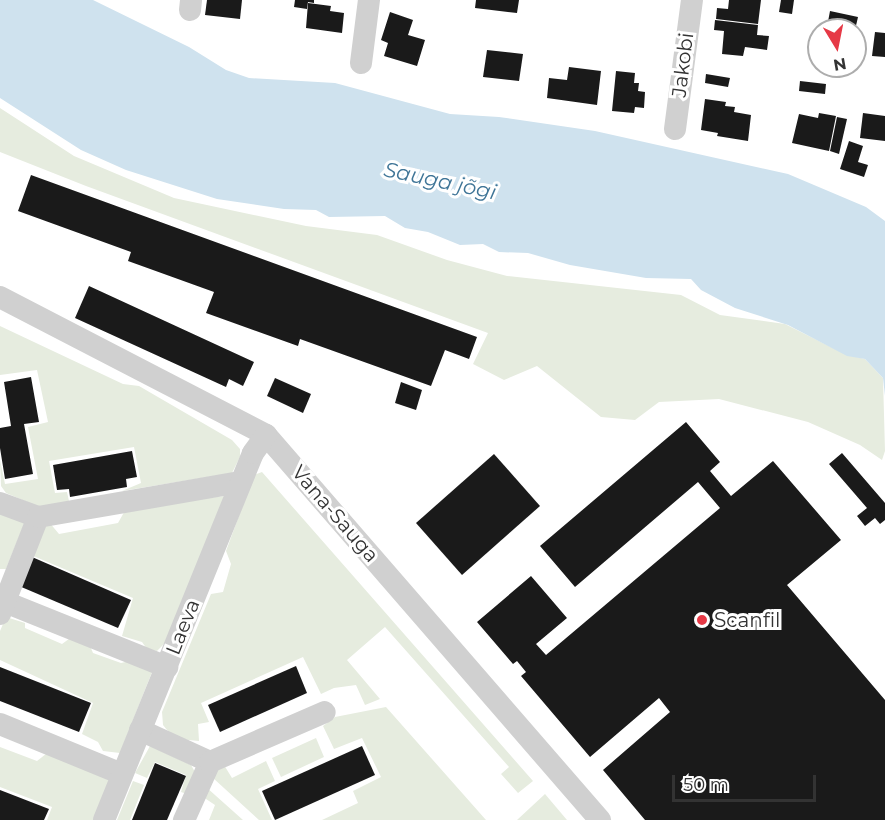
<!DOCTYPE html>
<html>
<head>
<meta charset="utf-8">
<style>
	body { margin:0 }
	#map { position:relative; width:885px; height:820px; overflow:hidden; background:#fff; font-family:Montserrat,sans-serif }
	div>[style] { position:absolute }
	.green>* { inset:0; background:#e6ecdf }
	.water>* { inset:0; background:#cfe2ee }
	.building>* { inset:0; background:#1a1a1a }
	.street>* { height:22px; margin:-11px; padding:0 11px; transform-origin:11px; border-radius:11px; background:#d0d0d0 }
	.dots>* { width:16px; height:16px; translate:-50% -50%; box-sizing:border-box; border:3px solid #fff; border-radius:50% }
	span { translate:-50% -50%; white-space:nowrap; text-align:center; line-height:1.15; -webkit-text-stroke:6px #fff; paint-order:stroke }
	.street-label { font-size:20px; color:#333 }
	.poi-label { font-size:20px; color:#333 }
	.left { translate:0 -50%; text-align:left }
	.water-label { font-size:21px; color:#3f7597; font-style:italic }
	.north { position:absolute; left:807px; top:18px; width:60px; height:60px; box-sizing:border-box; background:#fff; border:2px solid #adadad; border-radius:50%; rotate:170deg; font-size:16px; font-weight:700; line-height:24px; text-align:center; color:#333 }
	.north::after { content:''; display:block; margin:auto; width:21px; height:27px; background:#e63946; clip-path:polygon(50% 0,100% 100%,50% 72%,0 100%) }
	.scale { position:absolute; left:672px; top:775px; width:144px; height:27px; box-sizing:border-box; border:3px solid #333; border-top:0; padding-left:8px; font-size:18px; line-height:21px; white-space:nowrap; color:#333; -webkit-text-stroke:4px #fff; paint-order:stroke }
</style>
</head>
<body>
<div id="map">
	<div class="green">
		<i style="clip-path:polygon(0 108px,74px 156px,174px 198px,306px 226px,377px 235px,447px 260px,507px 276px,681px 295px,720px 315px,785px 324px,845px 354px,865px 359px,883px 378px,885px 451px,882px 460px,860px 445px,808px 422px,719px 399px,659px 402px,635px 420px,601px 417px,537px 366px,504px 380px,473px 364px,488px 333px,86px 186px,0 152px)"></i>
		<i style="clip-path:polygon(0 326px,123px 384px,139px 386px,232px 440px,240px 449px,240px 457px,232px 473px,122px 491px,141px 483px,134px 447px,49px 461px,55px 493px,67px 492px,69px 501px,44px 509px,6px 493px,1px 486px,0 460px,5px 484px,38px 479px,28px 427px,48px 422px,37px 370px,0 375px)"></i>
		<i style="clip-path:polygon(262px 472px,533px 781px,518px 793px,501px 774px,509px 767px,385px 627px,347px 660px,380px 699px,365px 705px,356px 685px,334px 688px,321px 694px,303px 657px,201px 703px,209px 722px,198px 724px,199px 741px,179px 739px,167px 730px,163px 725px,162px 712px,211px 594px,223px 592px,231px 564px,226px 551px,254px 475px)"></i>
		<i style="clip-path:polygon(225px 496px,165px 643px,157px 651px,147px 649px,142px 642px,122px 636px,133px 598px,31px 555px,43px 525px,49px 522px,59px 534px,118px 523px,127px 507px)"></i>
		<i style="clip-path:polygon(0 509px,26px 519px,6px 569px,0 569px)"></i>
		<i style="clip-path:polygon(6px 617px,25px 623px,25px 628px,62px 644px,73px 636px,88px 641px,93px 653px,121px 663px,134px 660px,152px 672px,120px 753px,103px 751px,98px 742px,82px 734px,93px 703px,0 660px,0 631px)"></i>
		<i style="clip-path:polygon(386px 707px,486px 820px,322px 820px,358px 803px,353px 791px,381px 777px,362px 738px,334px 749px,323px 726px,335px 717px)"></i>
		<i style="clip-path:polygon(316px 738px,324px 757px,281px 777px,272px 758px)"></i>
		<i style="clip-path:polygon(150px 746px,191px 765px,195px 772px,187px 794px,181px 792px,186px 775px,155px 762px,147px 778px,135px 773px)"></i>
		<i style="clip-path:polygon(0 747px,37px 761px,51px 750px,107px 773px,109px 782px,93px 820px,47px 820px,52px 807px,0 787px)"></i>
		<i style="clip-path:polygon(266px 761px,275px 781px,258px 789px,272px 820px,259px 820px,213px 778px,216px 770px,224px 765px,232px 778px)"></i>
		<i style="clip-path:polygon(133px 781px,144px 785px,130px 820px,117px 820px)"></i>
		<i style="clip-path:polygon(206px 787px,243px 820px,209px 820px,215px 805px,203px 797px)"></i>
		<i style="clip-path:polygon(545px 794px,567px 820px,517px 820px)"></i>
	</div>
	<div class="water">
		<i style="clip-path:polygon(0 0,93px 0,189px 47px,226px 70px,249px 78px,335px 83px,450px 114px,499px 117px,595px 131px,788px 174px,866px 207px,885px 221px,885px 396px,883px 378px,865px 359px,847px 356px,788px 325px,735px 308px,701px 290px,691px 279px,646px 278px,570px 265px,528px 253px,499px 252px,483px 244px,460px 245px,428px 232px,405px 228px,385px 216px,329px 217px,316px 210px,284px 209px,217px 199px,126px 170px,81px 150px,0 98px)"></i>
	</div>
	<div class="building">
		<i style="clip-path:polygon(207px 0,242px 0,240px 19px,205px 15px)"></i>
		<i style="clip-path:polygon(295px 0,314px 0,314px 3px,308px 2px,307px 9px,294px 7px)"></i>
		<i style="clip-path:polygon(476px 0,519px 0,517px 13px,475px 8px)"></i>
		<i style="clip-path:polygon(729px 0,761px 0,758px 24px,716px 19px,717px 8px,728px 9px)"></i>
		<i style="clip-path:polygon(781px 0,794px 0,792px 14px,779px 12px)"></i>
		<i style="clip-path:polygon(308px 3px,331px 6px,330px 11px,344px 13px,342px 33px,306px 28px)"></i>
		<i style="clip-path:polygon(830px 11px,858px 17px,855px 30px,827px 27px)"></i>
		<i style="clip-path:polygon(390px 12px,413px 20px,408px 35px,425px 40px,417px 66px,384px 56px,388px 43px,381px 40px)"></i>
		<i style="clip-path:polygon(715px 20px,758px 25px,757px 35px,769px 36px,767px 50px,745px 47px,743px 56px,722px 54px,724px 31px,714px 30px)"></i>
		<i style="clip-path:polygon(875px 32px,885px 33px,885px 57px,872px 56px)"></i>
		<i style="clip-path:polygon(487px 50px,523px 54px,519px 81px,483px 77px)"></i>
		<i style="clip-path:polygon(569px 67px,601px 71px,597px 105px,547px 98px,549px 78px,567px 80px)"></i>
		<i style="clip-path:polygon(616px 71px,635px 73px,634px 83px,639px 83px,638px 91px,645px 92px,644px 108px,635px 107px,634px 113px,612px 111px)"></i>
		<i style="clip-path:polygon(706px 74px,730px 78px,728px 87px,705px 83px)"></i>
		<i style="clip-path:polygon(800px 81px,826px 84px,825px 94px,799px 91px)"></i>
		<i style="clip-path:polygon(705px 99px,726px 102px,725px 106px,735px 107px,734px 112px,751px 115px,748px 141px,717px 136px,718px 133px,701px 130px)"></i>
		<i style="clip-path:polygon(819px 113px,836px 116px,829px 151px,792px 143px,799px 114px,818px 118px)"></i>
		<i style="clip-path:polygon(863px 113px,885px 116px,885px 141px,860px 138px)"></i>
		<i style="clip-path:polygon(837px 117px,847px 119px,839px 154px,830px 151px)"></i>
		<i style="clip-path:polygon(849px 141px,863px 146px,858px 162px,868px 165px,864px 177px,840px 169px)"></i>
		<i style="clip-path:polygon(31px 175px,477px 337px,469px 359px,445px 350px,431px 386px,300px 339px,298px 346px,206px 313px,214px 292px,128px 261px,131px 252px,18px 211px)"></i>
		<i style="clip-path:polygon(89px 286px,254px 362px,243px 386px,229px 379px,226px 387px,75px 318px)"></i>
		<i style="clip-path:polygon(31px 377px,39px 422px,24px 424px,33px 474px,5px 479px,0 448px,0 428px,11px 426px,4px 382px)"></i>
		<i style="clip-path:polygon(275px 378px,311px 394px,303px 413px,267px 396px)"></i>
		<i style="clip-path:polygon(401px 382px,422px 390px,416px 410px,395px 403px)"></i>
		<i style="clip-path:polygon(686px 422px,720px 462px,710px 471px,731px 496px,773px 461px,841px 540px,787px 585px,885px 700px,885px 820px,645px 820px,603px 770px,670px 712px,659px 698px,590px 757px,521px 676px,526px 672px,517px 661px,513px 664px,477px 622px,531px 576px,567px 618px,536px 644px,546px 655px,720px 508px,698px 482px,575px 587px,540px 546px)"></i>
		<i style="clip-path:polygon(132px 451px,137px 477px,126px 479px,127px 487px,70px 497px,69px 489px,57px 490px,53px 465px)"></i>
		<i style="clip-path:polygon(842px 453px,885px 503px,885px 520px,880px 524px,875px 518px,865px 526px,857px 516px,867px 508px,829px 464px)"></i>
		<i style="clip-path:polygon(494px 454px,540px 506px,462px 575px,416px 523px)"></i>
		<i style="clip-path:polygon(32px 557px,131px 600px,118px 628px,19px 586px)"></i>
		<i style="clip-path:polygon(296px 666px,307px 693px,220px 732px,208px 705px)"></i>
		<i style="clip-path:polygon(0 667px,91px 703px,79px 732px,0 701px)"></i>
		<i style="clip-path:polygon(362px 746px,375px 775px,275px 820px,262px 791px)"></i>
		<i style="clip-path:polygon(155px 763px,186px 776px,167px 820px,132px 820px)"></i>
		<i style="clip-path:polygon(0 790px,49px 809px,44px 820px,0 820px)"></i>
	</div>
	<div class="street">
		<i style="left:190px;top:10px;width:10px;rotate:-84deg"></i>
		<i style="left:361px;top:63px;width:64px;rotate:-82.8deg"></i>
		<i style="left:675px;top:129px;width:130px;rotate:-82.5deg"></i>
		<i style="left:0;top:297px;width:300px;rotate:27.4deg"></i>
		<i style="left:266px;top:435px;width:510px;rotate:49.06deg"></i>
		<i style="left:0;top:503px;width:40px;rotate:20.2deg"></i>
		<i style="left:5px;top:602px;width:175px;rotate:21.9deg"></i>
		<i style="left:0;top:614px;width:104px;rotate:-68.6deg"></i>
		<i style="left:38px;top:517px;width:206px;rotate:-9.8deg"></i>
		<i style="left:0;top:724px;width:132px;rotate:22.3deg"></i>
		<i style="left:140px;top:730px;width:77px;rotate:24.6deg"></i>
		<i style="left:210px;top:762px;width:64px;rotate:114.1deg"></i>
		<i style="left:210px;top:762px;width:125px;rotate:-23.5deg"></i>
		<i style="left:104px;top:820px;width:396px;rotate:-67.9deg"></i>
		<i style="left:253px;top:453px;width:22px;rotate:-54deg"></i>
	</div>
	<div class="dots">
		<i style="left:702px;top:620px;background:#e63946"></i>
	</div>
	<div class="street-label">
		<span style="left:683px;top:65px;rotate:-83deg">Jakobi</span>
		<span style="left:335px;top:514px;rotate:49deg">Vana-Sauga</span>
		<span style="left:183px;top:627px;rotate:-68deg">Laeva</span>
	</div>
	<div class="poi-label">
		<span class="left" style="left:714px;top:620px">Scanfil</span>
	</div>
	<div class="water-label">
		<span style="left:440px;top:181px;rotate:12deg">Sauga jõgi</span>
	</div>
	<div class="north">N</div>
	<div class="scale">50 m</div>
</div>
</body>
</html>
